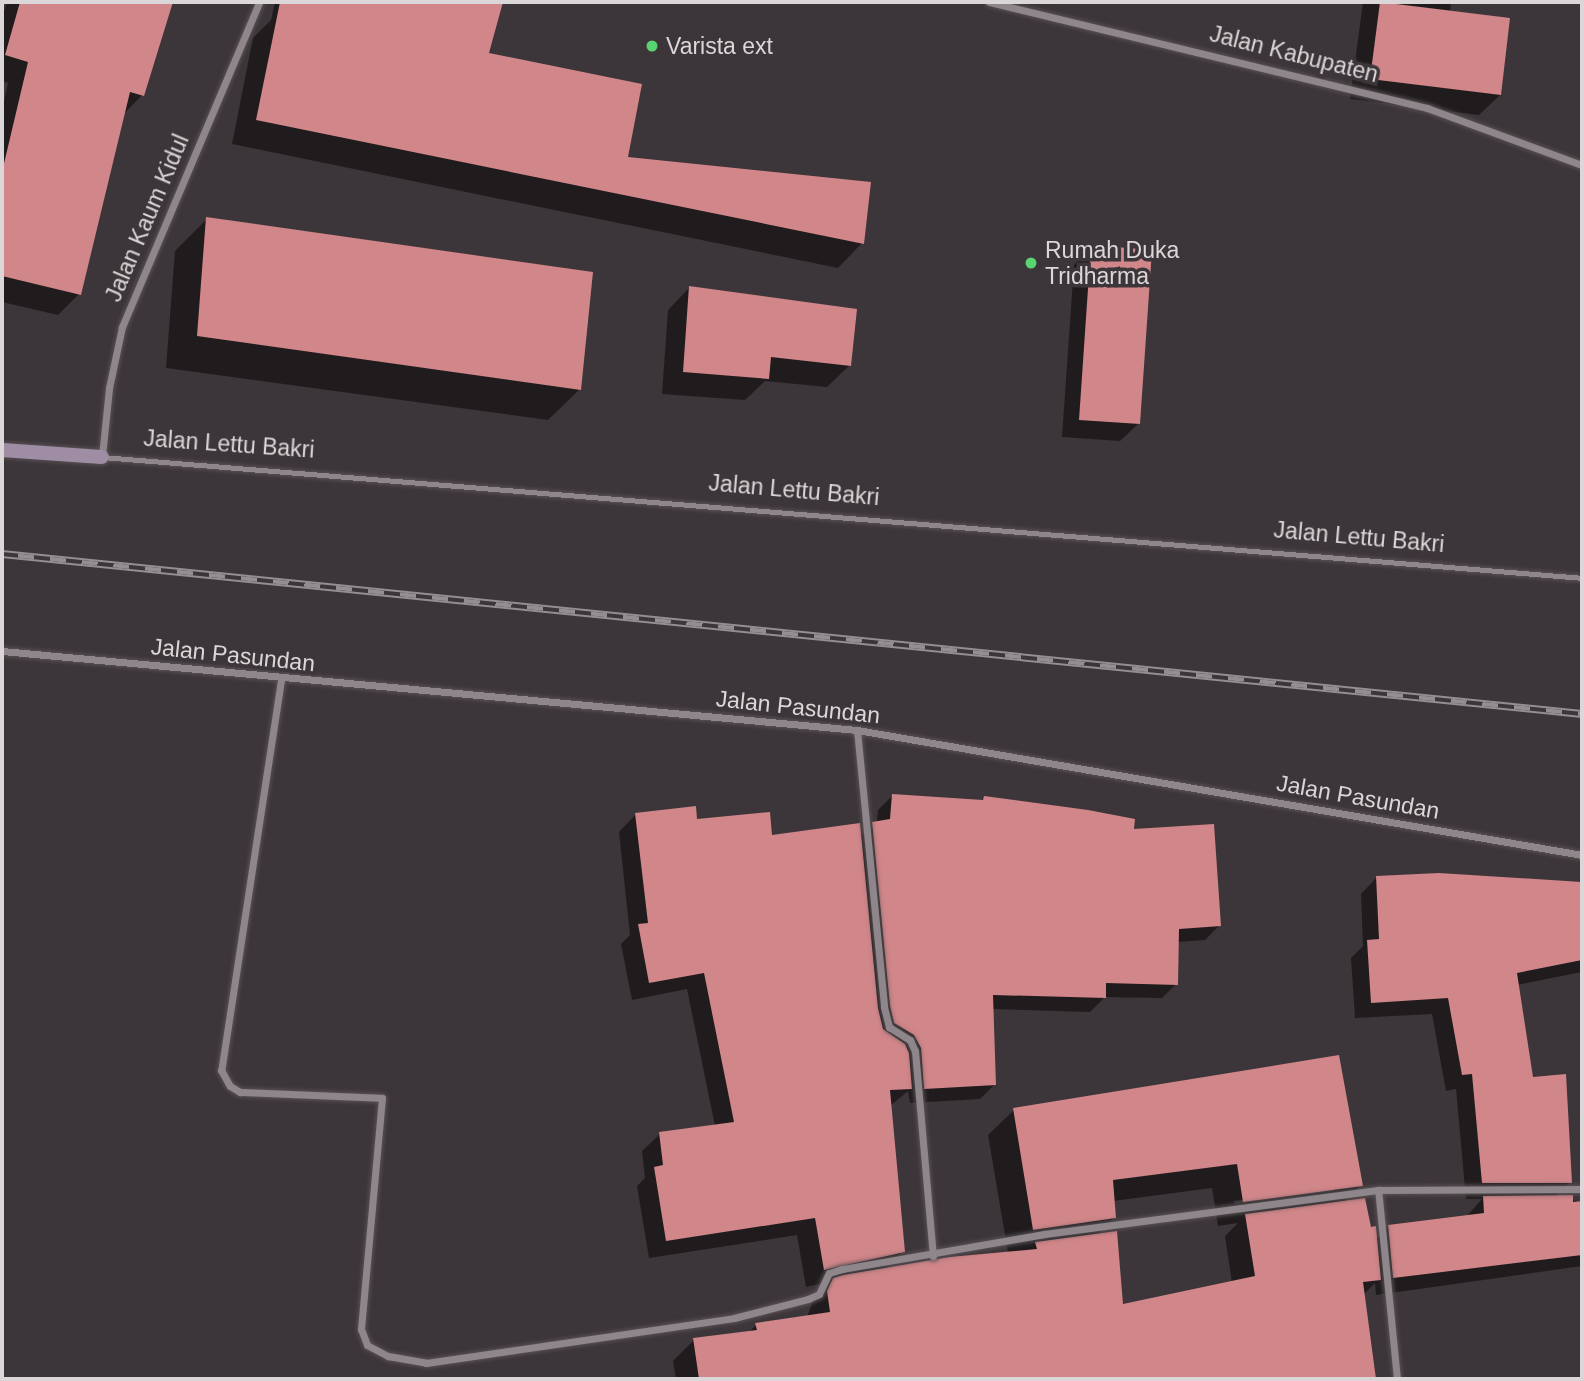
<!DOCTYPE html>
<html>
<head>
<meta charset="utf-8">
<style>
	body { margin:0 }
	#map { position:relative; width:1584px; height:1381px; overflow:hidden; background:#3c3539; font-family:Helvetica,sans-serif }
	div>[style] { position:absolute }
	.shadow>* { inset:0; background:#0007 }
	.building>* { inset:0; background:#d18689 }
	.roads { filter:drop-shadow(0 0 2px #575154) drop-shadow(0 0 2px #575154) }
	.lane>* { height:5px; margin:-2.5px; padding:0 2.5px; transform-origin:2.5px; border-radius:2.5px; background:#8e868a }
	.street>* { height:7px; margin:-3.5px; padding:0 3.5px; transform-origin:3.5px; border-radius:3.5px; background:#8e868a }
	.secondary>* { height:14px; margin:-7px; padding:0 7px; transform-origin:7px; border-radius:7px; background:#9f8da6 }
	.rail>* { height:8px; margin-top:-4px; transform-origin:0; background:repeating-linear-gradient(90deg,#3c3539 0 16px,#938e91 0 32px); box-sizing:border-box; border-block:2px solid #938e91 }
	.dots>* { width:19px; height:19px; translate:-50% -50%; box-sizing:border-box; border:4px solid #3c3539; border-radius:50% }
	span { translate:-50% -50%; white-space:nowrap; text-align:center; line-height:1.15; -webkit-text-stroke:7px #3c3539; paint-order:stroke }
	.poi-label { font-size:23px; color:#dbd7d9 }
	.left { translate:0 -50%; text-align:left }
	.street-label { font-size:23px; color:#dbd7d9 }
	.frame { position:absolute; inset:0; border:4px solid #dbd7d9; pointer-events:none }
</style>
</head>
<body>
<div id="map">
	<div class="shadow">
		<i style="clip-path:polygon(7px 2px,171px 2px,142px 95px,122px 116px,79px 294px,58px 315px,2px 302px,2px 110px,8px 83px,2px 81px,2px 18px)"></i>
		<i style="clip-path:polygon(275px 2px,501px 2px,487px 54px,626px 159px,862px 243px,838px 268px,232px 144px,253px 38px,271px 20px)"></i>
		<i style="clip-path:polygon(1363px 2px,1451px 2px,1450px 13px,1500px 95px,1479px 115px,1350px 99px)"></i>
		<i style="clip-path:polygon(207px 219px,580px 389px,548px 420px,166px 368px,175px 251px)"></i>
		<i style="clip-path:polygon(1091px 247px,1138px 424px,1120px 441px,1062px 437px,1074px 265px)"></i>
		<i style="clip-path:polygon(690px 287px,850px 365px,827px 387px,765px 381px,745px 400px,662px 394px,668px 310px)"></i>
		<i style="clip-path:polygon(evenodd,893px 795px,981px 801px,984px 798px,1132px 831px,1219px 926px,1205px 940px,1177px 942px,1176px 984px,1162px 998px,1105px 997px,1090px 1012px,991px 1009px,994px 1085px,980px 1099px,910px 1103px,908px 1091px,890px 1106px,903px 1251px,884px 1270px,1008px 1253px,988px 1135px,1014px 1110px,1361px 1185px,1344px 1202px,1375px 1240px,1388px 1227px,1466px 1217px,1482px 1199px,1466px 1199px,1456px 1089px,1446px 1091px,1432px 1014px,1355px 1018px,1351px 958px,1363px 946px,1361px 894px,1377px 877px,1582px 882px,1582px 972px,1517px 985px,1532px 1079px,1570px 1182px,1555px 1197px,1582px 1202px,1582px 1266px,1376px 1295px,1375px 1283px,1363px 1295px,1374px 1379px,676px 1379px,673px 1361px,694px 1340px,748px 1333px,756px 1325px,807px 1317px,813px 1301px,833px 1281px,806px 1287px,797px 1235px,649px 1258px,637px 1186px,645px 1178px,642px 1151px,660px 1134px,715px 1126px,687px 989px,632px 1000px,621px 944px,630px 935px,619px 832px,636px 814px,770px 836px,859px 837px,877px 823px,878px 810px,893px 795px,1212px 1188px,1218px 1226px,1238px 1223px,1225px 1236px,1232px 1283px,1121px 1306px,1097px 1235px,1114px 1218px,1113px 1201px,1212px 1188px,893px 795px,1334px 1188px,1334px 1191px,1235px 1204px,1234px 1201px,1334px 1188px)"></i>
	</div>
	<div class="building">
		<i style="clip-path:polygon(20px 2px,173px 2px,144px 96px,130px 92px,81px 295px,2px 276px,2px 172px,28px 62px,5px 55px)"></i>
		<i style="clip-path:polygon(280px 2px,503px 2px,489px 53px,642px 84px,628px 157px,871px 182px,864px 244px,256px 120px)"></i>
		<i style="clip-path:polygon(1380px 2px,1510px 18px,1501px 95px,1370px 79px)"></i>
		<i style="clip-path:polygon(206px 217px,593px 272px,581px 390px,197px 336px)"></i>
		<i style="clip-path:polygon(1091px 245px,1152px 250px,1140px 424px,1079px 420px)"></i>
		<i style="clip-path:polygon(689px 286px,857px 309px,851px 366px,771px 357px,769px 379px,683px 372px)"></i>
		<i style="clip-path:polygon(892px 794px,983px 800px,984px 796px,1088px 810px,1135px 819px,1134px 829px,1214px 824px,1221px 926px,1179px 929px,1178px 985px,1106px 983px,1106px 998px,993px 995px,996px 1085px,924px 1089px,921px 1048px,914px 1035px,894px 1023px,890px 1006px,872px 822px,890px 819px)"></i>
		<i style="clip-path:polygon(696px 806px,697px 819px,770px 812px,772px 835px,860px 823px,878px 1008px,883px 1029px,905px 1044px,909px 1053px,912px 1089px,890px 1090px,905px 1252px,824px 1270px,815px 1218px,666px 1241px,654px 1167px,663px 1165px,659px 1132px,734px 1122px,704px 973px,649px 983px,638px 924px,648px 923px,635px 813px)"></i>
		<i style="clip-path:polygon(1439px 873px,1582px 882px,1582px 960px,1517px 973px,1533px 1077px,1566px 1074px,1572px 1183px,1482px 1183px,1472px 1074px,1462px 1075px,1448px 998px,1371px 1003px,1367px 940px,1379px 939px,1376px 876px)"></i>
		<i style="clip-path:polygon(1339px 1055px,1363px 1186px,1243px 1202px,1237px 1164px,1113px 1180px,1116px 1218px,1033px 1230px,1013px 1108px)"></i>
		<i style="clip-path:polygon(1573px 1195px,1573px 1202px,1582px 1201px,1582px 1255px,1393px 1278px,1388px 1225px,1484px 1213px,1483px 1196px)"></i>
		<i style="clip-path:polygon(1365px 1198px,1371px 1227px,1376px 1226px,1381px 1280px,1363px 1282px,1376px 1379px,699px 1379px,693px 1338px,757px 1330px,755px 1323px,830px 1312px,827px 1291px,833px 1278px,843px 1275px,949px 1257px,1037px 1249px,1035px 1242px,1117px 1231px,1123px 1304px,1255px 1276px,1245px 1214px)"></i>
	</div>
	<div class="roads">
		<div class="lane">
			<i style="left:102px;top:457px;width:1485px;rotate:4.67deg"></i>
		</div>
		<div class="street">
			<i style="left:989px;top:2px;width:451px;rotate:13.6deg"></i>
			<i style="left:1427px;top:108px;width:165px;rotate:20.2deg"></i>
			<i style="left:102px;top:456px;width:68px;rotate:-84.1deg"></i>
			<i style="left:109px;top:388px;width:62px;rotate:-78deg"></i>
			<i style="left:122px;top:327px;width:353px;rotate:-67.1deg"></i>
			<i style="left:2px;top:651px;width:859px;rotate:5.28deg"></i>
			<i style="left:857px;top:730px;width:736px;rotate:9.78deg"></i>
			<i style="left:281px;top:680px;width:395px;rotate:98.7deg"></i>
			<i style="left:221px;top:1070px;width:18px;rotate:61deg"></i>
			<i style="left:230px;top:1086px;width:12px;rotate:31deg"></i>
			<i style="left:240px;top:1092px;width:142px;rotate:2.4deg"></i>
			<i style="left:382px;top:1098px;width:232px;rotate:95.2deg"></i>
			<i style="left:361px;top:1329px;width:17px;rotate:69deg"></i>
			<i style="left:367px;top:1345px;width:24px;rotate:28deg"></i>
			<i style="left:388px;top:1356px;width:39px;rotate:10deg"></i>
			<i style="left:426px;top:1363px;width:311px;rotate:-8.3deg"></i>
			<i style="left:734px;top:1318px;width:76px;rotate:-14.4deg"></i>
			<i style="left:808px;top:1299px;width:12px;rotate:-24deg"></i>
			<i style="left:819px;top:1294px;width:23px;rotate:-65deg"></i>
			<i style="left:829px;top:1273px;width:14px;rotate:-17deg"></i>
			<i style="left:842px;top:1269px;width:205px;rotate:-9.8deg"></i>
			<i style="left:1044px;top:1234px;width:337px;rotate:-7.5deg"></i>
			<i style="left:857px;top:730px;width:278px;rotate:84.4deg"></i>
			<i style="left:884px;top:1007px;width:21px;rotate:76deg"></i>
			<i style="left:889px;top:1027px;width:25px;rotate:32deg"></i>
			<i style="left:910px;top:1040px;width:12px;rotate:66deg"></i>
			<i style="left:915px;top:1051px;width:206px;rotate:85deg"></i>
			<i style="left:1397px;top:1379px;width:190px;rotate:-95.7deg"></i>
			<i style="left:1378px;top:1190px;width:204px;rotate:-0.3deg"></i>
		</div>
		<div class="secondary">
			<i style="left:2px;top:450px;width:100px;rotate:4deg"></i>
		</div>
	</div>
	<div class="rail">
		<i style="left:2px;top:554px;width:1588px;rotate:5.78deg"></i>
	</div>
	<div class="dots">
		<i style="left:652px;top:46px;background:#58d570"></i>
		<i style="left:1031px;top:263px;background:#58d570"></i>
	</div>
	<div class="poi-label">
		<span class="left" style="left:666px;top:46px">Varista ext</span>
		<span class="left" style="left:1045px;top:263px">Rumah Duka<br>Tridharma</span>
	</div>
	<div class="street-label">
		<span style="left:1294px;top:54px;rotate:14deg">Jalan Kabupaten</span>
		<span style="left:147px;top:218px;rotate:-67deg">Jalan Kaum Kidul</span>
		<span style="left:229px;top:444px;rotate:4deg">Jalan Lettu Bakri</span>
		<span style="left:794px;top:490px;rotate:5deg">Jalan Lettu Bakri</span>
		<span style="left:1359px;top:537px;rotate:5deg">Jalan Lettu Bakri</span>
		<span style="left:233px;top:655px;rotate:6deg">Jalan Pasundan</span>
		<span style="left:798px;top:707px;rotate:6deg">Jalan Pasundan</span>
		<span style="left:1358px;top:797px;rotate:10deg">Jalan Pasundan</span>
	</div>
	<div class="frame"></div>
</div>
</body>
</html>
